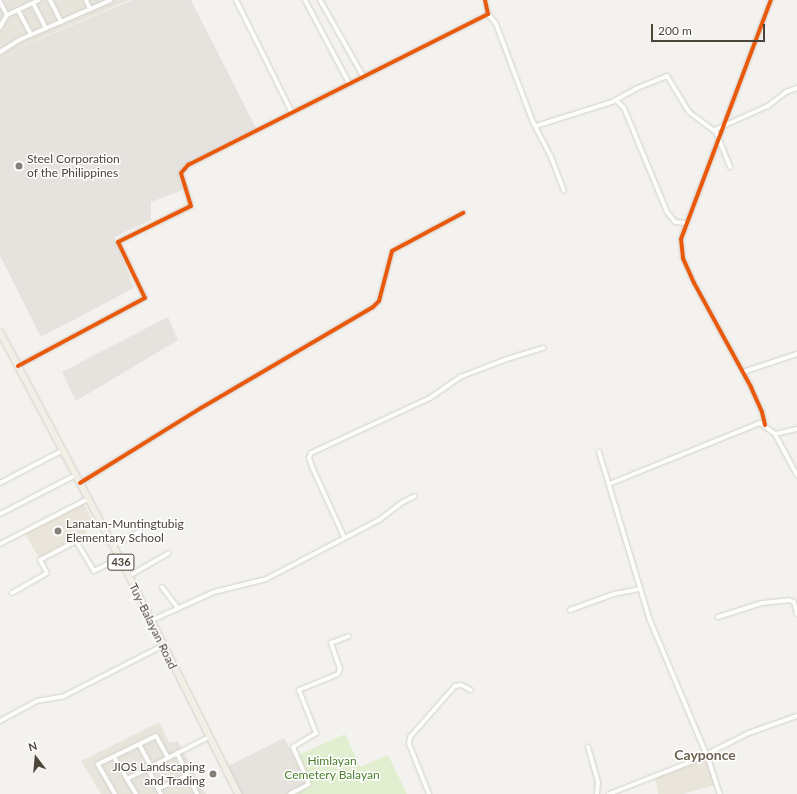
<!DOCTYPE html>
<html>
<head>
<meta charset="utf-8">
<style>
	body { margin:0 }
	#map { position:relative; width:797px; height:794px; overflow:hidden; background:#f4f2ee; font-family:Lato,sans-serif }
	div>[style] { position:absolute }
	.residential>* { inset:0; background:#e7e4dc }
	.industrial>* { inset:0; background:#e6e2de }
	.education>* { inset:0; background:#eae5da }
	.green>* { inset:0; background:#e1eecf }
	.roads { filter:drop-shadow(0 0 1px #d2d0cb) drop-shadow(0 0 1px #d2d0cb) }
	.street>* { height:4px; margin:-2px; padding:0 2px; transform-origin:2px; border-radius:2px; background:#fdfdfc }
	.primary>* { height:6px; margin:-3px; padding:0 3px; transform-origin:3px; border-radius:3px; background:#f2efe6 }
	.cycleway>* { height:4px; margin:-2px; padding:0 2px; transform-origin:2px; border-radius:2px; background:#e8590c }
	.dots>* { width:11px; height:11px; translate:-50% -50%; box-sizing:border-box; border:2px solid #fff; border-radius:50% }
	span { translate:-50% -50%; white-space:nowrap; text-align:center; line-height:1.15; -webkit-text-stroke:3px #fff; paint-order:stroke }
	.shield-label span { padding:1px 3px; background:#fff; border:1px solid; border-radius:3px; -webkit-text-stroke-width:0 }
	.shield-label { font-size:11px; color:#4b4439; font-weight:700 }
	.poi-label { font-size:12px; color:#4b4439 }
	.left { translate:0 -50%; text-align:left }
	.right { translate:-100% -50%; text-align:right }
	.street-label { font-size:12px; color:#4b4439 }
	.park-label { font-size:12px; color:#4a7f2a }
	.quarter-label { font-size:14px; color:#6e6250; font-weight:700 }
	.north { position:absolute; left:16px; top:738px; width:40px; height:40px; -webkit-text-stroke:3px #fff; paint-order:stroke; rotate:344deg; font-size:11px; font-weight:700; line-height:16px; text-align:center; color:#4b4439 }
	.north::after { content:''; display:block; margin:auto; width:14px; height:18px; background:#4b4439; clip-path:polygon(50% 0,100% 100%,50% 72%,0 100%) }
	.scale { position:absolute; left:651px; top:24px; width:114px; height:18px; box-sizing:border-box; border:2px solid #4b4439; border-top:0; padding-left:5px; font-size:12px; line-height:14px; white-space:nowrap; color:#4b4439; -webkit-text-stroke:3px #fff; paint-order:stroke }
</style>
</head>
<body>
<div id="map">
	<div class="residential">
		<i style="clip-path:polygon(0 0,129px 0,25px 45px,0 60px)"></i>
		<i style="clip-path:polygon(159px 722px,169px 743px,178px 741px,206px 794px,101px 794px,81px 761px)"></i>
	</div>
	<div class="industrial">
		<i style="clip-path:polygon(132px 0,191px 0,256px 128px,187px 163px,178px 174px,183px 190px,151px 202px,151px 220px,114px 237px,134px 288px,41px 337px,0 256px,0 60px,26px 45px)"></i>
		<i style="clip-path:polygon(168px 317px,178px 340px,76px 401px,62px 372px)"></i>
		<i style="clip-path:polygon(284px 738px,308px 783px,287px 794px,241px 794px,228px 766px)"></i>
	</div>
	<div class="education">
		<i style="clip-path:polygon(83px 502px,94px 524px,85px 529px,87px 533px,39px 558px,25px 534px)"></i>
		<i style="clip-path:polygon(705px 758px,715px 785px,683px 794px,658px 794px,655px 777px)"></i>
	</div>
	<div class="green">
		<i style="clip-path:polygon(345px 734px,360px 767px,388px 755px,407px 794px,287px 794px,308px 783px,294px 757px)"></i>
	</div>
	<div class="roads">
		<div class="street">
			<i style="left:50px;top:0;width:25px;rotate:63deg"></i>
			<i style="left:86px;top:0;width:10px;rotate:66deg"></i>
			<i style="left:236px;top:0;width:126px;rotate:63.6deg"></i>
			<i style="left:305px;top:0;width:94px;rotate:62.1deg"></i>
			<i style="left:320px;top:0;width:87px;rotate:60.5deg"></i>
			<i style="left:0;top:2px;width:15px;rotate:62deg"></i>
			<i style="left:7px;top:15px;width:14px;rotate:120deg"></i>
			<i style="left:33px;top:3px;width:28px;rotate:63deg"></i>
			<i style="left:18px;top:10px;width:27px;rotate:62deg"></i>
			<i style="left:488px;top:14px;width:13px;rotate:51deg"></i>
			<i style="left:496px;top:24px;width:103px;rotate:69.4deg"></i>
			<i style="left:532px;top:120px;width:42px;rotate:62.8deg"></i>
			<i style="left:551px;top:157px;width:36px;rotate:69deg"></i>
			<i style="left:7px;top:15px;width:35px;rotate:-25deg"></i>
			<i style="left:0;top:52px;width:22px;rotate:-32deg"></i>
			<i style="left:19px;top:40px;width:100px;rotate:-23.5deg"></i>
			<i style="left:616px;top:100px;width:11px;rotate:45deg"></i>
			<i style="left:624px;top:108px;width:113px;rotate:67.5deg"></i>
			<i style="left:667px;top:212px;width:13px;rotate:51deg"></i>
			<i style="left:675px;top:222px;width:10px;rotate:6deg"></i>
			<i style="left:536px;top:126px;width:80px;rotate:-17.5deg"></i>
			<i style="left:612px;top:102px;width:26px;rotate:-29deg"></i>
			<i style="left:635px;top:89px;width:35px;rotate:-22deg"></i>
			<i style="left:667px;top:76px;width:42px;rotate:58.6deg"></i>
			<i style="left:689px;top:112px;width:34px;rotate:37deg"></i>
			<i style="left:716px;top:132px;width:38px;rotate:68deg"></i>
			<i style="left:714px;top:130px;width:59px;rotate:-24deg"></i>
			<i style="left:768px;top:106px;width:23px;rotate:-38deg"></i>
			<i style="left:786px;top:92px;width:12px;rotate:-20deg"></i>
			<i style="left:18px;top:366px;width:144px;rotate:-28.2deg"></i>
			<i style="left:145px;top:298px;width:62px;rotate:-115.7deg"></i>
			<i style="left:118px;top:242px;width:81px;rotate:-26.3deg"></i>
			<i style="left:191px;top:206px;width:34px;rotate:-107deg"></i>
			<i style="left:181px;top:173px;width:11px;rotate:-49deg"></i>
			<i style="left:188px;top:165px;width:336px;rotate:-26.7deg"></i>
			<i style="left:488px;top:14px;width:14px;rotate:-102deg"></i>
			<i style="left:743px;top:372px;width:57px;rotate:-18.4deg"></i>
			<i style="left:765px;top:425px;width:13px;rotate:-103deg"></i>
			<i style="left:762px;top:412px;width:27px;rotate:-114deg"></i>
			<i style="left:751px;top:387px;width:119px;rotate:-118.7deg"></i>
			<i style="left:694px;top:283px;width:27px;rotate:-114deg"></i>
			<i style="left:683px;top:258px;width:19px;rotate:-96deg"></i>
			<i style="left:681px;top:239px;width:255px;rotate:-69.4deg"></i>
			<i style="left:775px;top:434px;width:23px;rotate:-13deg"></i>
			<i style="left:599px;top:452px;width:173px;rotate:73.2deg"></i>
			<i style="left:649px;top:618px;width:155px;rotate:67.2deg"></i>
			<i style="left:709px;top:761px;width:35px;rotate:72deg"></i>
			<i style="left:0;top:483px;width:71px;rotate:-27.6deg"></i>
			<i style="left:80px;top:483px;width:142px;rotate:-31.8deg"></i>
			<i style="left:201px;top:408px;width:199px;rotate:-30.4deg"></i>
			<i style="left:373px;top:307px;width:8px;rotate:-45deg"></i>
			<i style="left:379px;top:301px;width:52px;rotate:-75.4deg"></i>
			<i style="left:392px;top:251px;width:81px;rotate:-28.2deg"></i>
			<i style="left:609px;top:484px;width:163px;rotate:-22deg"></i>
			<i style="left:760px;top:423px;width:19px;rotate:36deg"></i>
			<i style="left:775px;top:434px;width:47px;rotate:61.8deg"></i>
			<i style="left:0;top:514px;width:85px;rotate:-27.2deg"></i>
			<i style="left:344px;top:537px;width:75px;rotate:-114.5deg"></i>
			<i style="left:313px;top:469px;width:12px;rotate:-110deg"></i>
			<i style="left:309px;top:458px;width:5px;rotate:-68deg"></i>
			<i style="left:311px;top:453px;width:131px;rotate:-24.8deg"></i>
			<i style="left:430px;top:398px;width:37px;rotate:-35deg"></i>
			<i style="left:460px;top:377px;width:50px;rotate:-21deg"></i>
			<i style="left:507px;top:359px;width:38px;rotate:-17deg"></i>
			<i style="left:0;top:544px;width:99px;rotate:-27.1deg"></i>
			<i style="left:113px;top:545px;width:30px;rotate:-27deg"></i>
			<i style="left:129px;top:576px;width:46px;rotate:-29.9deg"></i>
			<i style="left:162px;top:587px;width:25px;rotate:53deg"></i>
			<i style="left:12px;top:593px;width:40px;rotate:-29.7deg"></i>
			<i style="left:47px;top:573px;width:15px;rotate:-118deg"></i>
			<i style="left:40px;top:560px;width:41px;rotate:-27.8deg"></i>
			<i style="left:76px;top:541px;width:35px;rotate:59deg"></i>
			<i style="left:94px;top:571px;width:29px;rotate:-27deg"></i>
			<i style="left:570px;top:610px;width:47px;rotate:-20deg"></i>
			<i style="left:614px;top:594px;width:26px;rotate:-11deg"></i>
			<i style="left:718px;top:617px;width:46px;rotate:-17.7deg"></i>
			<i style="left:762px;top:603px;width:27px;rotate:-6deg"></i>
			<i style="left:789px;top:600px;width:5px;rotate:22deg"></i>
			<i style="left:794px;top:602px;width:12px;rotate:76deg"></i>
			<i style="left:150px;top:621px;width:70px;rotate:-24.4deg"></i>
			<i style="left:214px;top:592px;width:54px;rotate:-14deg"></i>
			<i style="left:266px;top:579px;width:127px;rotate:-27.6deg"></i>
			<i style="left:379px;top:520px;width:30px;rotate:-37deg"></i>
			<i style="left:403px;top:502px;width:13px;rotate:-27deg"></i>
			<i style="left:0;top:721px;width:42px;rotate:-28.4deg"></i>
			<i style="left:37px;top:701px;width:27px;rotate:-10deg"></i>
			<i style="left:64px;top:696px;width:110px;rotate:-27deg"></i>
			<i style="left:139px;top:744px;width:26px;rotate:62deg"></i>
			<i style="left:588px;top:747px;width:36px;rotate:74deg"></i>
			<i style="left:598px;top:782px;width:12px;rotate:95deg"></i>
			<i style="left:177px;top:753px;width:46px;rotate:64deg"></i>
			<i style="left:114px;top:757px;width:43px;rotate:59.3deg"></i>
			<i style="left:148px;top:769px;width:28px;rotate:63deg"></i>
			<i style="left:127px;top:779px;width:92px;rotate:-27.1deg"></i>
			<i style="left:158px;top:789px;width:33px;rotate:-25deg"></i>
			<i style="left:115px;top:794px;width:34px;rotate:-120deg"></i>
			<i style="left:98px;top:764px;width:64px;rotate:-25.8deg"></i>
			<i style="left:156px;top:736px;width:25px;rotate:61deg"></i>
			<i style="left:290px;top:794px;width:21px;rotate:-28deg"></i>
			<i style="left:309px;top:784px;width:40px;rotate:-113.4deg"></i>
			<i style="left:293px;top:747px;width:27px;rotate:-31deg"></i>
			<i style="left:316px;top:733px;width:46px;rotate:-111.6deg"></i>
			<i style="left:299px;top:690px;width:42px;rotate:-22.3deg"></i>
			<i style="left:338px;top:674px;width:5px;rotate:-68deg"></i>
			<i style="left:340px;top:669px;width:28px;rotate:-109deg"></i>
			<i style="left:331px;top:643px;width:19px;rotate:-21deg"></i>
			<i style="left:429px;top:794px;width:54px;rotate:-111.8deg"></i>
			<i style="left:409px;top:744px;width:7px;rotate:-82deg"></i>
			<i style="left:410px;top:737px;width:68px;rotate:-48.6deg"></i>
			<i style="left:455px;top:686px;width:6px;rotate:-9deg"></i>
			<i style="left:461px;top:685px;width:11px;rotate:27deg"></i>
			<i style="left:609px;top:794px;width:90px;rotate:-21.4deg"></i>
			<i style="left:693px;top:761px;width:63px;rotate:-26.6deg"></i>
			<i style="left:749px;top:733px;width:51px;rotate:-19.5deg"></i>
		</div>
		<div class="primary">
			<i style="left:0;top:332px;width:276px;rotate:62.1deg"></i>
			<i style="left:129px;top:576px;width:244px;rotate:63.4deg"></i>
		</div>
	</div>
	<div class="cycleway">
		<i style="left:18px;top:366px;width:144px;rotate:-28.2deg"></i>
		<i style="left:145px;top:298px;width:62px;rotate:-115.7deg"></i>
		<i style="left:118px;top:242px;width:81px;rotate:-26.3deg"></i>
		<i style="left:191px;top:206px;width:34px;rotate:-107deg"></i>
		<i style="left:181px;top:173px;width:11px;rotate:-49deg"></i>
		<i style="left:188px;top:165px;width:336px;rotate:-26.7deg"></i>
		<i style="left:488px;top:14px;width:14px;rotate:-102deg"></i>
		<i style="left:765px;top:425px;width:13px;rotate:-103deg"></i>
		<i style="left:762px;top:412px;width:27px;rotate:-114deg"></i>
		<i style="left:751px;top:387px;width:119px;rotate:-118.7deg"></i>
		<i style="left:694px;top:283px;width:27px;rotate:-114deg"></i>
		<i style="left:683px;top:258px;width:19px;rotate:-96deg"></i>
		<i style="left:681px;top:239px;width:255px;rotate:-69.4deg"></i>
		<i style="left:80px;top:483px;width:142px;rotate:-31.8deg"></i>
		<i style="left:201px;top:408px;width:199px;rotate:-30.4deg"></i>
		<i style="left:373px;top:307px;width:8px;rotate:-45deg"></i>
		<i style="left:379px;top:301px;width:52px;rotate:-75.4deg"></i>
		<i style="left:392px;top:251px;width:81px;rotate:-28.2deg"></i>
	</div>
	<div class="dots">
		<i style="left:19px;top:166px;background:#868178"></i>
		<i style="left:58px;top:531px;background:#868178"></i>
		<i style="left:213px;top:774px;background:#868178"></i>
	</div>
	<div class="shield-label">
		<span style="left:121px;top:562px">436</span>
	</div>
	<div class="poi-label">
		<span class="left" style="left:27px;top:166px">Steel Corporation<br>of the Philippines</span>
		<span class="left" style="left:66px;top:531px">Lanatan-Muntingtubig<br>Elementary School</span>
		<span class="right" style="left:205px;top:774px">JIOS Landscaping<br>and Trading</span>
	</div>
	<div class="street-label">
		<span style="left:153px;top:626px;rotate:64deg">Tuy-Balayan Road</span>
	</div>
	<div class="park-label">
		<span style="left:332px;top:768px">Himlayan<br>Cemetery Balayan</span>
	</div>
	<div class="quarter-label">
		<span style="left:705px;top:755px">Cayponce</span>
	</div>
	<div class="north">N</div>
	<div class="scale">200 m</div>
</div>
</body>
</html>
